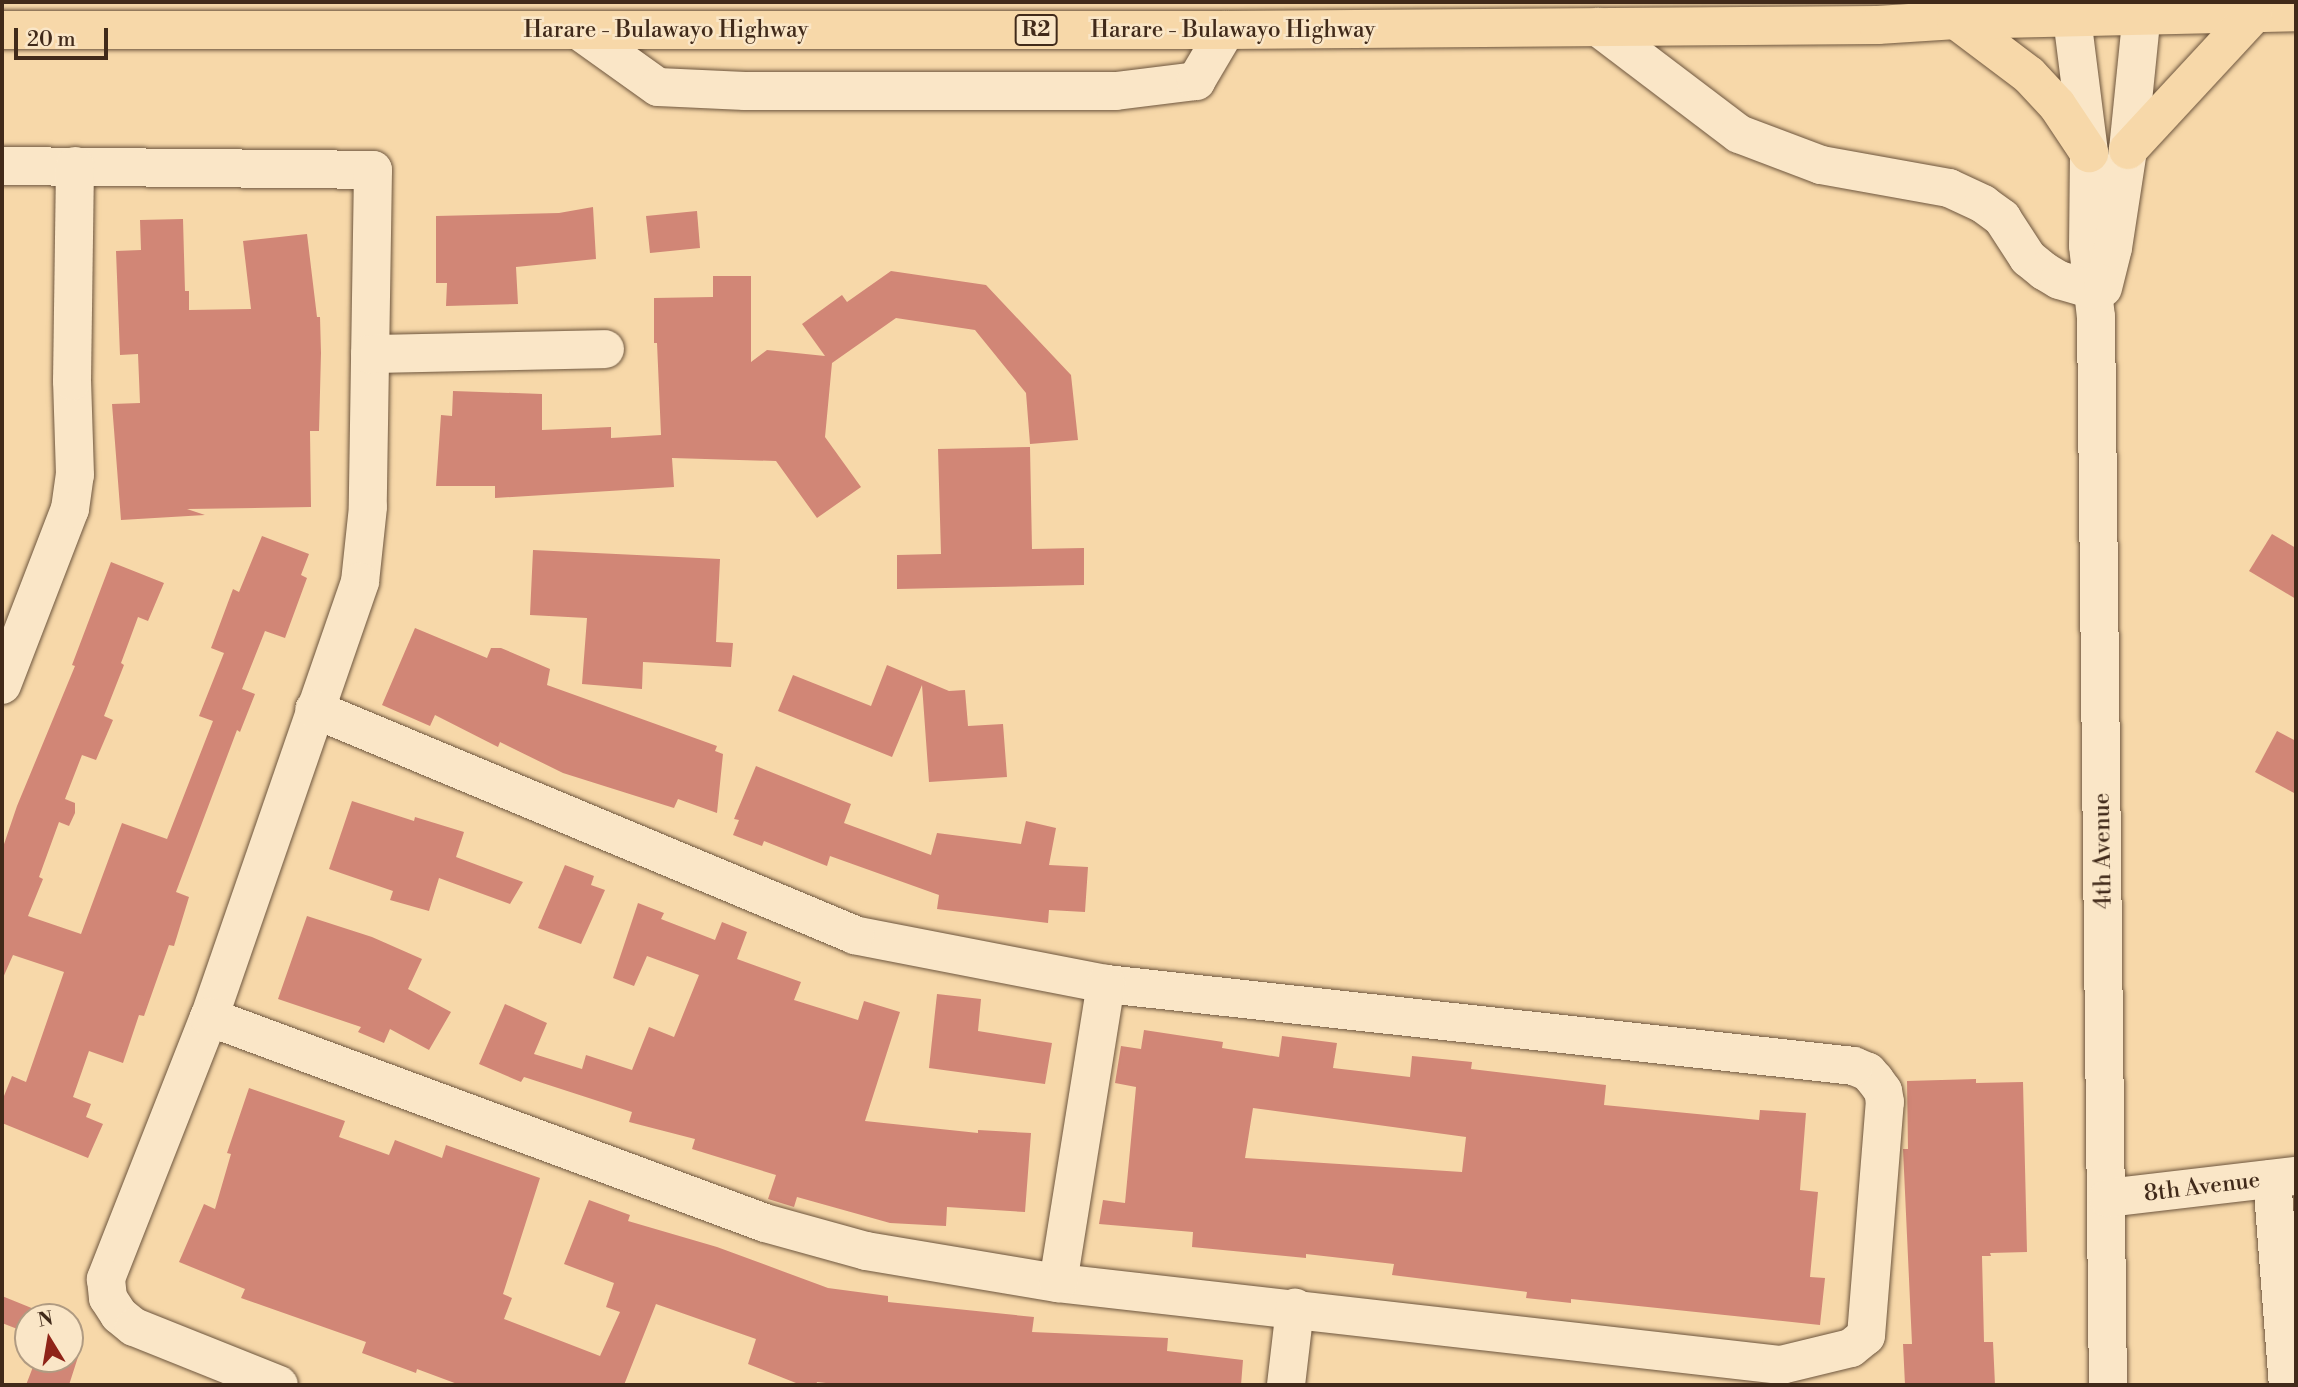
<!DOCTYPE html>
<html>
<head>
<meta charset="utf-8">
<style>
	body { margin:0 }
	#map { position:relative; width:2298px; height:1387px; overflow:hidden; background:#f7d8a9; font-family:"Libre Bodoni",serif }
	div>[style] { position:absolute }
	.building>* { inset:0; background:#d18676 }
	.roads { filter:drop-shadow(0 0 2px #6e563e) drop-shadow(0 0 2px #6e563e) }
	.minor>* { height:38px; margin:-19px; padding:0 19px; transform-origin:19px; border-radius:19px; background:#fae6c7 }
	.highway>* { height:38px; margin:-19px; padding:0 19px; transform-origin:19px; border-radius:19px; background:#f7d8a9 }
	span { translate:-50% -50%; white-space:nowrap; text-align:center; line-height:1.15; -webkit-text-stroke:5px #fae6c7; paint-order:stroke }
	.shield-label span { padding:2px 5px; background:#fae6c7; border:2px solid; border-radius:5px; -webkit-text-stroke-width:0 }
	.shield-label { font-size:21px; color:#412a1a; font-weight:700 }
	.street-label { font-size:23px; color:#412a1a }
	.frame { position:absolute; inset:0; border:4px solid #412a1a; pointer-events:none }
	.north { position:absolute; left:14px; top:1303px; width:70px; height:70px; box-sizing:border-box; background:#fae6c7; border:2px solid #b09b82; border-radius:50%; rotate:349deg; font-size:19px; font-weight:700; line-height:28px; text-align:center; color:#412a1a }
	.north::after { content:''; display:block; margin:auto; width:24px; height:32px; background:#8f2418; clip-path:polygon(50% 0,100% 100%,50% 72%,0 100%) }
	.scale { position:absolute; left:14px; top:28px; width:94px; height:32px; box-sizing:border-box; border:4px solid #412a1a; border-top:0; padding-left:9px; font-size:21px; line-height:24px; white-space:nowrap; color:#412a1a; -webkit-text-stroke:5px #fae6c7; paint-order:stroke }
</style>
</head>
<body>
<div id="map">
	<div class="building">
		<i style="clip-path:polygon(593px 207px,596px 259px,516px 267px,518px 304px,446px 306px,447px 283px,436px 283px,436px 216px,559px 213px)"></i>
		<i style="clip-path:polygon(697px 211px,700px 248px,650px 253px,646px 216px)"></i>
		<i style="clip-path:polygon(183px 219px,185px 291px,189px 291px,189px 310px,251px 309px,243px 241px,307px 234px,317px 317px,320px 317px,321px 353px,319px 431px,310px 431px,311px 507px,187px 509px,205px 515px,121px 520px,112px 404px,140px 403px,138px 354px,120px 355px,116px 251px,141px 250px,140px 220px)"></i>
		<i style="clip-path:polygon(891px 271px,986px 285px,1071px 375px,1078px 440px,1030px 444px,1026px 393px,975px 330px,896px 318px,832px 363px,825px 437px,861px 487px,817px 518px,776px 461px,672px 458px,674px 487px,495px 498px,495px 486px,436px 486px,441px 415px,452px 416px,453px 391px,542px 394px,542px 430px,611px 427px,611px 438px,661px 435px,657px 343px,654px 343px,654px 298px,713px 297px,713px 276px,751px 276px,751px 362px,767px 350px,825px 356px,802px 324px,842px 295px,847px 302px)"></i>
		<i style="clip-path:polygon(1030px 447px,1032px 549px,1084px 548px,1084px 585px,897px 589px,897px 555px,941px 554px,938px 449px)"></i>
		<i style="clip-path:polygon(2272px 534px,2296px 548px,2296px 599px,2249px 571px)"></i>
		<i style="clip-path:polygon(262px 536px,309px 554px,301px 575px,307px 578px,285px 638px,265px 631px,242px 689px,255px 694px,240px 732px,237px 730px,176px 892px,189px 897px,174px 946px,169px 945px,144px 1016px,139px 1015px,123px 1063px,89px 1051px,73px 1097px,91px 1104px,86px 1117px,103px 1124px,88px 1158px,2px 1123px,2px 1101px,12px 1076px,26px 1082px,64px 972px,13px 955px,2px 980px,2px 850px,17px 806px,75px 666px,72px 665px,111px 562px,164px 583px,148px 621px,138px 617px,121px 663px,124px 665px,104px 716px,113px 720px,96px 760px,82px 755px,65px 799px,75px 803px,75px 813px,69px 826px,59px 822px,39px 877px,43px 879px,28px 916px,81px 934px,122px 823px,167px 839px,213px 721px,199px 716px,224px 653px,211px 648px,233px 589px,239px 592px)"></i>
		<i style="clip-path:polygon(533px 550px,720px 559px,716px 642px,733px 643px,731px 667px,643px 662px,642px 689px,582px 684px,587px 618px,530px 615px)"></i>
		<i style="clip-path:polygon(415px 628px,487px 658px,491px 648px,501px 648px,550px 669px,547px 685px,717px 746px,715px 751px,723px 754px,717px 813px,678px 799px,674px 808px,563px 773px,500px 742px,498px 747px,435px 715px,430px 726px,382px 705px)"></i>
		<i style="clip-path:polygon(887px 665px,949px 691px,965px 690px,968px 726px,1003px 724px,1007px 777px,929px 782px,922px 685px,892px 757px,778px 711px,793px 675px,871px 706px)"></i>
		<i style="clip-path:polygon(2277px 731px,2296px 741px,2296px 794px,2255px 772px)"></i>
		<i style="clip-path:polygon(756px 766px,851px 804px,844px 823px,931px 855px,937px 833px,1021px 844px,1026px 821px,1056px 828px,1049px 865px,1088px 867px,1085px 912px,1049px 910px,1048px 923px,937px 909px,939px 895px,830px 856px,827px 866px,764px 841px,762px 846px,733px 835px,739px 820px,734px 819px)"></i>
		<i style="clip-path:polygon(352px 801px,414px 821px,415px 817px,464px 832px,456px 857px,523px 882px,510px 904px,439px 878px,429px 911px,390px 900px,393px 891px,329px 869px)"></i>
		<i style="clip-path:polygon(565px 865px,594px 876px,591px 885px,605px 890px,581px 944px,538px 928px)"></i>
		<i style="clip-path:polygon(638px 903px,664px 913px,661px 919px,715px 940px,722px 922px,747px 932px,737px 959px,801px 982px,794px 1000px,858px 1020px,864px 1001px,900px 1012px,865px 1121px,978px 1133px,978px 1130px,1031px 1133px,1025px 1212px,947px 1207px,946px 1226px,890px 1223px,797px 1197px,794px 1207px,768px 1199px,776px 1175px,692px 1149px,695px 1139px,629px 1122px,632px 1112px,524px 1077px,521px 1082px,479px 1064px,505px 1004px,547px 1023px,534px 1054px,582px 1069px,586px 1055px,632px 1070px,649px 1027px,674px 1037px,699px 975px,647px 956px,634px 986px,613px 978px)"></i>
		<i style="clip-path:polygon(307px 916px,372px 937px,422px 959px,408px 989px,451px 1012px,429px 1050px,390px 1029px,384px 1043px,358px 1032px,361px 1027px,278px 999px)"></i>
		<i style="clip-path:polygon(937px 994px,981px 999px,978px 1031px,1052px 1043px,1045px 1084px,929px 1068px)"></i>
		<i style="clip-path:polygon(evenodd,1144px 1030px,1223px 1042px,1222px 1048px,1279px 1057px,1282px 1036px,1337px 1043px,1333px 1068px,1410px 1077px,1412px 1056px,1472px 1062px,1471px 1069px,1606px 1085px,1604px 1105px,1759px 1120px,1760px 1110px,1806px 1113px,1800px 1190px,1818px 1192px,1810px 1277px,1825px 1278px,1820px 1325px,1571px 1299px,1571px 1303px,1526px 1298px,1527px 1292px,1392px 1275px,1394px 1264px,1306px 1254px,1306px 1258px,1192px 1247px,1193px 1232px,1099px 1224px,1103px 1200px,1125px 1203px,1136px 1087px,1115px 1083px,1121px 1046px,1141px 1049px,1144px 1030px,1253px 1108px,1466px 1137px,1462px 1172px,1245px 1158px,1253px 1108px)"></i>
		<i style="clip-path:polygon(1976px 1079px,1976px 1083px,2023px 1082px,2027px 1252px,1990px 1253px,1991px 1256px,1982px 1256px,1984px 1342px,1993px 1342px,1995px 1385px,1905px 1385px,1903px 1344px,1912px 1344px,1903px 1149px,1908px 1149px,1907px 1081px)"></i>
		<i style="clip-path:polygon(249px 1088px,345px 1121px,339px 1137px,389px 1155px,395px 1140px,442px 1158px,446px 1145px,540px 1178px,503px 1294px,512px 1298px,504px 1319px,600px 1356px,620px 1312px,606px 1307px,614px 1283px,564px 1264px,589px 1200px,630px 1215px,628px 1221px,717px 1247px,828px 1288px,888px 1296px,888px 1302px,1034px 1317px,1032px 1332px,1168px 1338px,1167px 1351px,1243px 1360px,1241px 1385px,844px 1385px,817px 1382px,816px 1385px,801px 1385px,748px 1364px,756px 1339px,656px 1304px,624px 1385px,460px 1385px,417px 1369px,416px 1373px,362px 1353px,366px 1342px,241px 1298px,245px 1289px,179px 1262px,204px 1204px,215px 1209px,231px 1154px,227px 1153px)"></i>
		<i style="clip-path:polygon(2px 1296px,34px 1309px,28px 1317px,25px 1332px,2px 1323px)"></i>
		<i style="clip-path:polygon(70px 1354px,78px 1357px,69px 1385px,26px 1385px,36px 1359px,70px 1359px)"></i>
	</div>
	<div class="roads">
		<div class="minor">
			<i style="left:2070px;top:2px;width:152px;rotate:82.8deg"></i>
			<i style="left:2089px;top:153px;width:93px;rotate:90.6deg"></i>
			<i style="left:2088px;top:246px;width:71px;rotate:83.6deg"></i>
			<i style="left:2096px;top:317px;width:1068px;rotate:89.36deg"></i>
			<i style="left:1598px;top:27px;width:177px;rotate:37.2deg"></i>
			<i style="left:1739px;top:134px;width:88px;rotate:20.7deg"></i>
			<i style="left:1821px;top:165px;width:130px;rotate:10.2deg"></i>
			<i style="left:1949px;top:188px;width:38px;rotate:25deg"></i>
			<i style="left:1983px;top:204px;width:24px;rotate:36deg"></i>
			<i style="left:2002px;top:218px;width:48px;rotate:57deg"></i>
			<i style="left:2028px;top:258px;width:21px;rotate:39deg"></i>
			<i style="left:2044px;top:271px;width:17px;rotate:31deg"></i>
			<i style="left:2059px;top:280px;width:35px;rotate:16deg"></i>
			<i style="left:578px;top:30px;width:98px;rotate:35.5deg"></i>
			<i style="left:658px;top:87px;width:87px;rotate:2.6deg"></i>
			<i style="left:745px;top:91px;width:371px"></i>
			<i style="left:1116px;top:91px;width:81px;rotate:-7.1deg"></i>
			<i style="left:1196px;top:81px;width:59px;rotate:-59.5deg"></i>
			<i style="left:2px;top:166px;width:371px;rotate:0.6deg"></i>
			<i style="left:373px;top:170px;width:337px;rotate:90.9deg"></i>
			<i style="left:368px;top:507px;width:75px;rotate:96.1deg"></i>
			<i style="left:360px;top:582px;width:460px;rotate:109.1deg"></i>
			<i style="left:209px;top:1017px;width:282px;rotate:111.5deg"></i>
			<i style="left:106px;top:1279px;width:19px;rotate:84deg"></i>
			<i style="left:108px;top:1298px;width:20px;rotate:57deg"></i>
			<i style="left:119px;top:1315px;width:19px;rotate:39deg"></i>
			<i style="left:134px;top:1327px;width:156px;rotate:21.8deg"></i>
			<i style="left:2103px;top:288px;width:41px;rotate:-76deg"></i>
			<i style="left:2113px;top:248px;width:99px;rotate:-81.3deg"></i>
			<i style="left:2128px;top:150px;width:149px;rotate:-84.2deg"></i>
			<i style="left:370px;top:354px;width:235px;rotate:-1.2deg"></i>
			<i style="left:2px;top:685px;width:189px;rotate:-68.9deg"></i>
			<i style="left:70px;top:509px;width:34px;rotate:-82deg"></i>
			<i style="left:75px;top:475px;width:94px;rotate:-91.8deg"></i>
			<i style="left:72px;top:381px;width:215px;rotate:-89.2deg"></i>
			<i style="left:209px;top:1017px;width:593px;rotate:20.33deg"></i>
			<i style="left:765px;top:1223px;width:105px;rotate:15.5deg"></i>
			<i style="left:866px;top:1251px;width:195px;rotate:9.5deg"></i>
			<i style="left:1058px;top:1283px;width:728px;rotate:6.47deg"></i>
			<i style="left:1781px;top:1365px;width:72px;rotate:-13.7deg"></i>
			<i style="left:1851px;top:1348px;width:19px;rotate:-39deg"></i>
			<i style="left:1866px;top:1336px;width:235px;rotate:-85.4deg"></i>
			<i style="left:1885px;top:1102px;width:11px;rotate:-100deg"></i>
			<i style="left:1883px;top:1091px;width:14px;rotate:-126deg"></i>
			<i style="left:1875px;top:1080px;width:11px;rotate:-131deg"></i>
			<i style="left:1868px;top:1072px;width:15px;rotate:-157deg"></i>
			<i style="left:1854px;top:1066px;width:752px;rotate:-173.74deg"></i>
			<i style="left:1106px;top:984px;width:256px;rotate:-169deg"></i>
			<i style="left:855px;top:935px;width:586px;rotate:-157.33deg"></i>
			<i style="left:2272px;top:1179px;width:207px;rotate:85.6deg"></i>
			<i style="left:2108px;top:1198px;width:189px;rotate:-6.7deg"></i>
			<i style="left:1058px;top:1283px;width:303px;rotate:-80.9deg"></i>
			<i style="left:1286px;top:1385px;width:78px;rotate:-83.3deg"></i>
		</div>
		<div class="highway">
			<i style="left:1956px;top:20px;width:91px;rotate:37deg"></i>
			<i style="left:2029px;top:75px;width:41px;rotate:47deg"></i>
			<i style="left:2057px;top:105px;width:58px;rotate:56.3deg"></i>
			<i style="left:2px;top:30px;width:1224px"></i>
			<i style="left:1226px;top:30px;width:652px;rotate:-0.44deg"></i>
			<i style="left:1878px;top:25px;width:78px;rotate:-3.7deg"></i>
			<i style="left:1956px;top:20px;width:340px;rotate:-1.3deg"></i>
			<i style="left:2128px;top:150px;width:184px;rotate:-47.2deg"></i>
		</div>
	</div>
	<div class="shield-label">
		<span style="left:1036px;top:30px">R2</span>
	</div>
	<div class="street-label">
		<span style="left:666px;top:30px">Harare - Bulawayo Highway</span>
		<span style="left:1233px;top:30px">Harare - Bulawayo Highway</span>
		<span style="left:2103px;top:851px;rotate:-91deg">4th Avenue</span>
		<span style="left:2202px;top:1187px;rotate:-7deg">8th Avenue</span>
	</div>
	<div class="frame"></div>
	<div class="north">N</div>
	<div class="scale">20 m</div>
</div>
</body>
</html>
